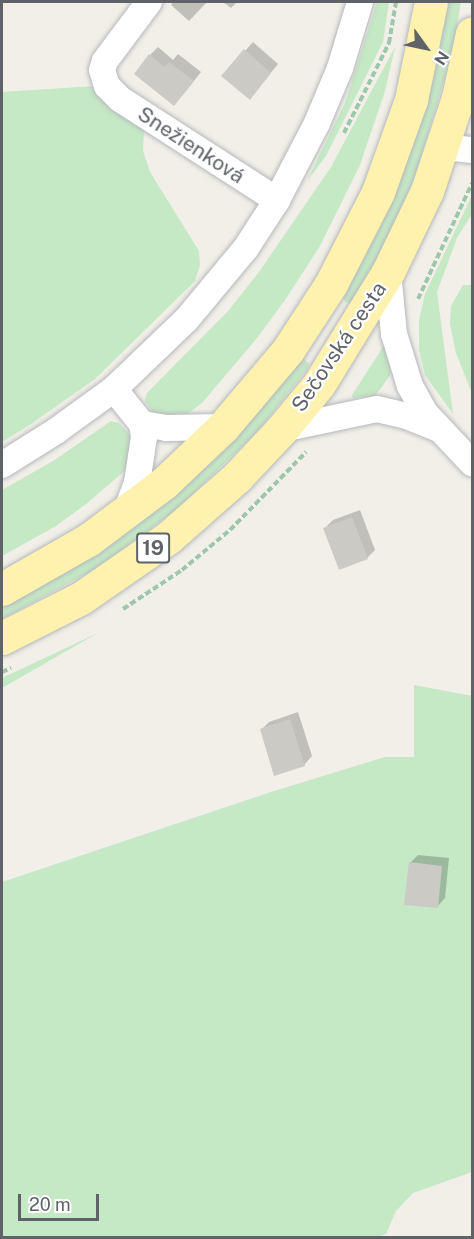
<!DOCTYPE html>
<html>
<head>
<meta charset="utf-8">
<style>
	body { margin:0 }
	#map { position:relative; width:474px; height:1239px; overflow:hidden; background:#f1efe8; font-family:"Public Sans",sans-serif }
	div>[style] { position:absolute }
	.green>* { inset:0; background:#c5e8c5 }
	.shadow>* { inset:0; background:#0003 }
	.building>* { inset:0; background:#cccac5 }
	.path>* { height:4px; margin-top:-2px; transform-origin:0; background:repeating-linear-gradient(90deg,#9cc7a9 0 6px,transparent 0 9px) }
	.roads { filter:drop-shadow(0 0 2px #b5b8bc) drop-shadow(0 0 2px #b5b8bc) }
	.street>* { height:26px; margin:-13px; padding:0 13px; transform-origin:13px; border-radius:13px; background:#fff }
	.primary>* { height:33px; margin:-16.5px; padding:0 16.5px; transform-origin:16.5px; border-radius:16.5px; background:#fff2af }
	span { translate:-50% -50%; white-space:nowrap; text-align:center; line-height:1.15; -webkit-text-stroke:4.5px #fff; paint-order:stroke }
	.shield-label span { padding:2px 4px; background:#fff; border:2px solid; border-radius:4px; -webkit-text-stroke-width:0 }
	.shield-label { font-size:20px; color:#5f6368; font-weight:700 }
	.street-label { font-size:21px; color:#5f6368 }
	.frame { position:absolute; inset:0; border:3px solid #5f6368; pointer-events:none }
	.north { position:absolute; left:396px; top:18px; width:60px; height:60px; -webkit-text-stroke:4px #fff; paint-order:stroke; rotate:123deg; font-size:16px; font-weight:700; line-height:24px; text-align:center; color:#5f6368 }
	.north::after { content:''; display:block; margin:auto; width:21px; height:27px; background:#5f6368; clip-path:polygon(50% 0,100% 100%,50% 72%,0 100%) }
	.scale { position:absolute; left:18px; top:1194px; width:81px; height:27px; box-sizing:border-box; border:3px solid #5f6368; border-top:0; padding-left:8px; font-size:18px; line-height:21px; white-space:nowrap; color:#5f6368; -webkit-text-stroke:4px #fff; paint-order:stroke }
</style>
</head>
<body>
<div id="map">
	<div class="green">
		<i style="clip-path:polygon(377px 2px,389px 2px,383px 42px,326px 156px,307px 181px,345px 103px)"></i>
		<i style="clip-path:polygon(449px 2px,461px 2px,453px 50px,416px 174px,383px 250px,353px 301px,346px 303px,343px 297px,382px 223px,411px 151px,433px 80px)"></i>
		<i style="clip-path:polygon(395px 47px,385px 91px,360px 165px,320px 246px,285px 300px,257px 338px,202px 403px,183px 417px,154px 414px,145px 401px,147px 393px,229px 310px,259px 272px,331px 167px)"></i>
		<i style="clip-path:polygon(96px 86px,121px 115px,144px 130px,143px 151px,150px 172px,199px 251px,200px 265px,195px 281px,95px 379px,31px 424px,2px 442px,2px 92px)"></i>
		<i style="clip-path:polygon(472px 195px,472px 214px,457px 238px,437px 292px,453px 414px,425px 375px,419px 350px,419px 320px,425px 294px)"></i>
		<i style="clip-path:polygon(463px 285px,472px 285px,472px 393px,456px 353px,450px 324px,451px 306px)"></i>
		<i style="clip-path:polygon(383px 347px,386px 347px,391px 374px,375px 396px,353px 398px,352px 395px)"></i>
		<i style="clip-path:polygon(302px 357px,309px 364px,308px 368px,257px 432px,177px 509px,97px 568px,2px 619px,2px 606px,94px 555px,163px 504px,235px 437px)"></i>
		<i style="clip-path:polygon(111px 421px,119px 423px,130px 435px,131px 446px,128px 468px,86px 504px,56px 526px,2px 556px,2px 490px,53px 461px)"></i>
		<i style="clip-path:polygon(98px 633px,91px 637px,2px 688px,2px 678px)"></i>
		<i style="clip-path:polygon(414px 685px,472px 696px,472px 1172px,413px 1193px,396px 1211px,386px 1234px,377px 1237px,2px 1237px,2px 882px,271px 792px,385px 757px,414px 757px)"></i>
	</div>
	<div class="shadow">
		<i style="clip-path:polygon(173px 2px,207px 2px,189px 21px,171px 5px)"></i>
		<i style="clip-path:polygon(223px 2px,237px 2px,231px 8px)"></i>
		<i style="clip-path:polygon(253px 42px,278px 64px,250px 98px,223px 76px)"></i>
		<i style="clip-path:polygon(158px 47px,173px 60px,178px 54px,201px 72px,182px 96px,150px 55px)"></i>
		<i style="clip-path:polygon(360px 510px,375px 550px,367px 558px,325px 528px,333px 520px)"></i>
		<i style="clip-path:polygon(298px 712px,312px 756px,304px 765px,261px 730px,269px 722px)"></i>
		<i style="clip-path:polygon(418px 855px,449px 858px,445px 898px,437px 907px,410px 863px)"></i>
	</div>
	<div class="building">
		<i style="clip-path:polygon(244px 49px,271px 73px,250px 100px,221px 76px)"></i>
		<i style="clip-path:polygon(149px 54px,164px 67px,169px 62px,194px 81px,174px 106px,134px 74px)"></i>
		<i style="clip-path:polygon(352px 517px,368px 559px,339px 570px,323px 528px)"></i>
		<i style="clip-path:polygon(290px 719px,305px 766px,274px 776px,260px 729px)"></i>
		<i style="clip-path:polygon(409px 862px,442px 866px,438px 908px,404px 905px)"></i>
	</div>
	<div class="path">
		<i style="left:344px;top:133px;width:101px;rotate:-63.4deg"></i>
		<i style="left:389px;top:43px;width:42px;rotate:-80.3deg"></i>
		<i style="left:418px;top:299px;width:128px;rotate:-65deg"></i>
		<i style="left:123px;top:609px;width:71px;rotate:-33.5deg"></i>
		<i style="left:182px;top:570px;width:62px;rotate:-39.8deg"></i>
		<i style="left:230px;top:530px;width:109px;rotate:-45.7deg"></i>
		<i style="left:2px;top:672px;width:10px;rotate:-24deg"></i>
	</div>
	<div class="roads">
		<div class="street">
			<i style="left:149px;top:2px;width:74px;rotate:126.7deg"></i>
			<i style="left:105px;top:61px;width:9px;rotate:108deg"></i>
			<i style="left:102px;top:70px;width:17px;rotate:73deg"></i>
			<i style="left:107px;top:86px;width:18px;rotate:45deg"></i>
			<i style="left:120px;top:99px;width:187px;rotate:32.8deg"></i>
			<i style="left:443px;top:147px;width:29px;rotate:6deg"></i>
			<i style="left:388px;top:272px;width:62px;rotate:84.5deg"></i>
			<i style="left:394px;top:334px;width:54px;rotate:72.9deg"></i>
			<i style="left:410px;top:386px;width:31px;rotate:61deg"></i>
			<i style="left:425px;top:413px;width:69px;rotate:46.8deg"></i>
			<i style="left:114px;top:389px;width:45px;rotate:51.3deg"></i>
			<i style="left:142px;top:424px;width:13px;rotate:81deg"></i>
			<i style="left:144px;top:437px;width:47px;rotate:98.7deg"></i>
			<i style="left:137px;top:483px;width:33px;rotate:111deg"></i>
			<i style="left:142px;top:424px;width:24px;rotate:9deg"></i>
			<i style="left:166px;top:428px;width:57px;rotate:-1deg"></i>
			<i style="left:282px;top:429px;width:97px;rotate:-11.9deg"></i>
			<i style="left:377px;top:409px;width:28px;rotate:13deg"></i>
			<i style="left:404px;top:415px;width:38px;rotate:22deg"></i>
			<i style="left:2px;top:465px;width:64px;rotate:-32.2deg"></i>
			<i style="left:56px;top:431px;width:72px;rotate:-35.9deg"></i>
			<i style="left:114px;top:389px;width:101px;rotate:-43.8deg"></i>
			<i style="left:187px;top:319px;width:92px;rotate:-50.3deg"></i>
			<i style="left:246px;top:248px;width:57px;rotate:-57.1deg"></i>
			<i style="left:277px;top:200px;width:87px;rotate:-62.5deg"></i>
			<i style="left:317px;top:123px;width:60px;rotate:-67.3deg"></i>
			<i style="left:340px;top:68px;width:69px;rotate:-73.1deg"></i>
		</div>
		<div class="primary">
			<i style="left:2px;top:589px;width:99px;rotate:-29.7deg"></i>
			<i style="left:88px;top:540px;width:95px;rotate:-36.9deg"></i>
			<i style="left:164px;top:483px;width:81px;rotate:-43.5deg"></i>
			<i style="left:223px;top:427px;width:101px;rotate:-49.8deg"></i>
			<i style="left:288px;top:350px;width:79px;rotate:-56.9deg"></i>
			<i style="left:331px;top:284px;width:103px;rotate:-62.9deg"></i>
			<i style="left:378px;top:192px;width:98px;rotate:-70.3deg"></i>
			<i style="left:411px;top:100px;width:100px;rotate:-78.5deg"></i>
			<i style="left:2px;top:638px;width:89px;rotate:-26.9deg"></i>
			<i style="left:81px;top:598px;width:107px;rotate:-34.7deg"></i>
			<i style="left:169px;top:537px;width:91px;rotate:-41.4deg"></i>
			<i style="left:237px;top:477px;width:66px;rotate:-46.8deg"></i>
			<i style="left:282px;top:429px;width:58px;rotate:-50.6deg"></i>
			<i style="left:319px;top:384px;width:132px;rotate:-58.4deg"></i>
			<i style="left:388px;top:272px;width:90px;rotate:-64.3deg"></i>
			<i style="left:427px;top:191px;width:98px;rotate:-71.6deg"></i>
			<i style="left:458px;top:98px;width:66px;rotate:-77.8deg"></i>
		</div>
	</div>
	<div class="shield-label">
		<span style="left:153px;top:548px">19</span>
	</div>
	<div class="street-label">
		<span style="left:191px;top:145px;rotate:33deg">Snežienková</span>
		<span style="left:339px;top:347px;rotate:-56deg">Sečovská cesta</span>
	</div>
	<div class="frame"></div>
	<div class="north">N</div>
	<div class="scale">20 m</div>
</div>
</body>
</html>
